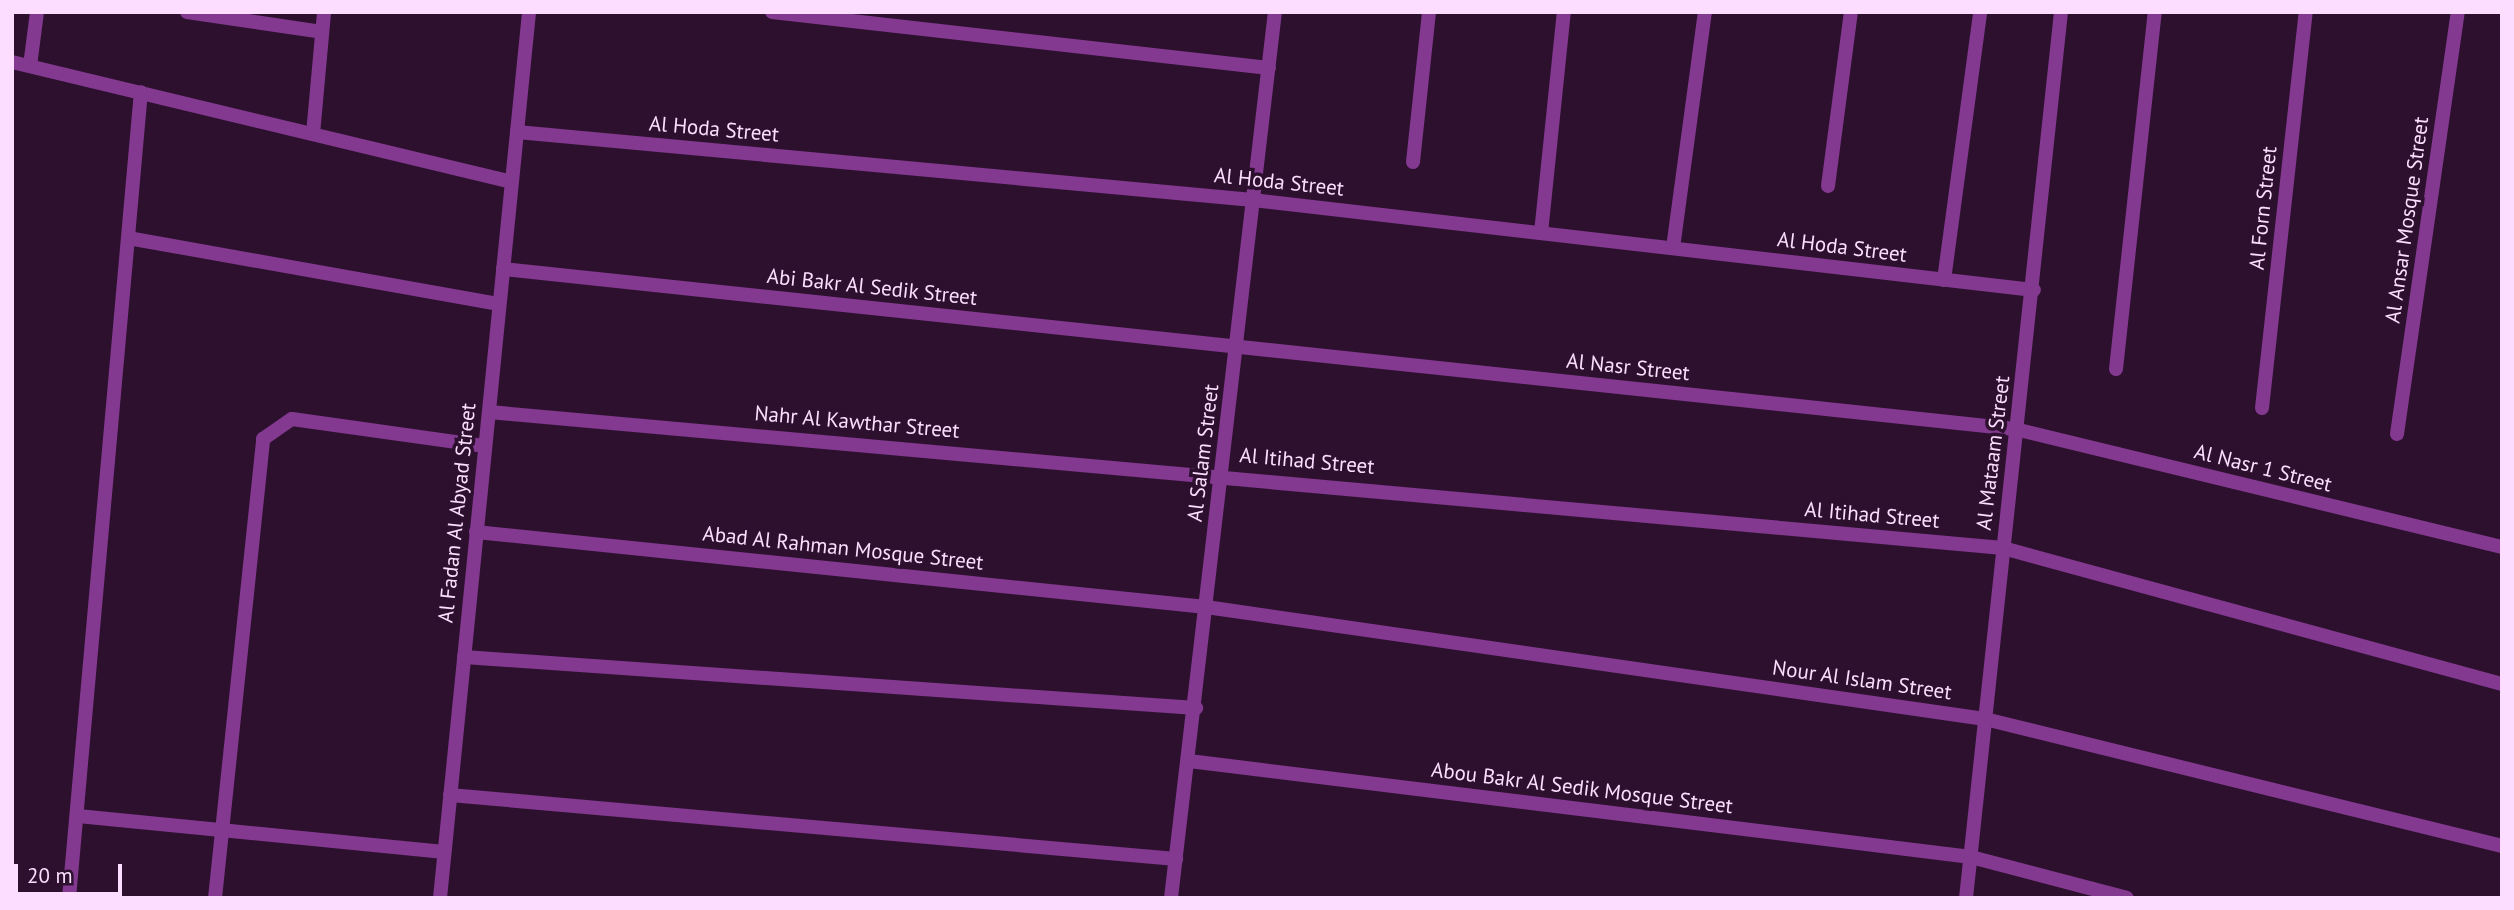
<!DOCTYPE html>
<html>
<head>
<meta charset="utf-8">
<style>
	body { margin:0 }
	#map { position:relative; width:2514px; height:910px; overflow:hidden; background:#2d102e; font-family:"PT Sans",sans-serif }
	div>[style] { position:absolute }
	.street>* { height:14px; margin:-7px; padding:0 7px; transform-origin:7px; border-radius:7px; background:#82398f }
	span { translate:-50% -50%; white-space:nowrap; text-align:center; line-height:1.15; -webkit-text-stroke:7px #2d102e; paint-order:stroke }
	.street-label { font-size:21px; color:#fcddff }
	.frame { position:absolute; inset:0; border:14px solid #fcddff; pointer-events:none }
	.scale { position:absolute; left:14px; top:864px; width:108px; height:32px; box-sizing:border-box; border:4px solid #fcddff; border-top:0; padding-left:9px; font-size:21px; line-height:24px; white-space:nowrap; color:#fcddff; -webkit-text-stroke:5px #2d102e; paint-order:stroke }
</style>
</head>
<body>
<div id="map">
	<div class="street">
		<i style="left:187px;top:12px;width:136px;rotate:8.4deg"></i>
		<i style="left:772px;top:12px;width:500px;rotate:6.43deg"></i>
		<i style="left:12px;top:62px;width:514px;rotate:13.5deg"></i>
		<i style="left:30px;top:66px;width:54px;rotate:-82.6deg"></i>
		<i style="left:517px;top:132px;width:739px;rotate:5.28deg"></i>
		<i style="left:1253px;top:200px;width:786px;rotate:6.57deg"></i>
		<i style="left:313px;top:134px;width:122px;rotate:-84.8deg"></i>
		<i style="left:1413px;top:162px;width:151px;rotate:-83.9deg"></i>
		<i style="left:1828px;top:186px;width:176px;rotate:-82.5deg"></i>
		<i style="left:1541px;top:233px;width:222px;rotate:-84.1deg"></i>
		<i style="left:128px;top:238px;width:377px;rotate:10.1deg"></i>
		<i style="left:1673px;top:248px;width:238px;rotate:-82.3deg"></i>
		<i style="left:503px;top:269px;width:1520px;rotate:6.04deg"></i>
		<i style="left:2015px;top:429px;width:501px;rotate:13.62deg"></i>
		<i style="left:1944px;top:280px;width:270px;rotate:-82.3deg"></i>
		<i style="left:2116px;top:369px;width:359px;rotate:-83.8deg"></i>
		<i style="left:2262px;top:408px;width:398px;rotate:-83.7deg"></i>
		<i style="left:489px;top:412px;width:1520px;rotate:5.13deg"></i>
		<i style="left:2003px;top:548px;width:517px;rotate:15.25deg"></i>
		<i style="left:2397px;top:434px;width:426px;rotate:-81.8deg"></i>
		<i style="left:476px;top:532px;width:734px;rotate:5.87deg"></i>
		<i style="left:1206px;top:607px;width:787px;rotate:8.18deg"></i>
		<i style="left:1985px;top:719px;width:532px;rotate:13.8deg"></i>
		<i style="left:464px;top:657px;width:734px;rotate:3.99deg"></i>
		<i style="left:1189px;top:761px;width:788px;rotate:7deg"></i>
		<i style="left:1971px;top:857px;width:161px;rotate:14.7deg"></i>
		<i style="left:450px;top:795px;width:729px;rotate:5.04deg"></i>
		<i style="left:78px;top:816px;width:368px;rotate:5.6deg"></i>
		<i style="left:69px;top:898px;width:809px;rotate:-84.9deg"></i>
		<i style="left:215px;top:898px;width:462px;rotate:-84deg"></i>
		<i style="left:263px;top:439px;width:35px;rotate:-35deg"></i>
		<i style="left:292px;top:419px;width:195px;rotate:8deg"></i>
		<i style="left:440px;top:898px;width:890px;rotate:-84.26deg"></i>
		<i style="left:1171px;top:898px;width:892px;rotate:-83.31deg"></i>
		<i style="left:1966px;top:898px;width:891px;rotate:-83.88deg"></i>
	</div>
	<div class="street-label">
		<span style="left:714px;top:129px;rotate:5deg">Al Hoda Street</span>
		<span style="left:1279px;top:182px;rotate:6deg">Al Hoda Street</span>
		<span style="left:2263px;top:208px;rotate:-84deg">Al Forn Street</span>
		<span style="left:2407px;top:220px;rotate:-82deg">Al Ansar Mosque Street</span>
		<span style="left:1842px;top:247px;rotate:7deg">Al Hoda Street</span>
		<span style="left:872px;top:287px;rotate:6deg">Abi Bakr Al Sedik Street</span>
		<span style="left:1628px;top:367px;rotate:6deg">Al Nasr Street</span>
		<span style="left:857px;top:422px;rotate:5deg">Nahr Al Kawthar Street</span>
		<span style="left:1203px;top:453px;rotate:-83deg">Al Salam Street</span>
		<span style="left:1993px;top:453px;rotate:-83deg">Al Mataam Street</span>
		<span style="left:1307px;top:461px;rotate:5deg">Al Itihad Street</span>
		<span style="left:2263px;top:468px;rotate:14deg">Al Nasr 1 Street</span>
		<span style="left:457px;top:513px;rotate:-84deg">Al Fadan Al Abyad Street</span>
		<span style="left:1872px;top:515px;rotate:5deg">Al Itihad Street</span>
		<span style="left:843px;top:548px;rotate:6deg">Abad Al Rahman Mosque Street</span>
		<span style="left:1862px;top:680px;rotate:8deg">Nour Al Islam Street</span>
		<span style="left:1582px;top:788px;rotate:7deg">Abou Bakr Al Sedik Mosque Street</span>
	</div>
	<div class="frame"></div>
	<div class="scale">20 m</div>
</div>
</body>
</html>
